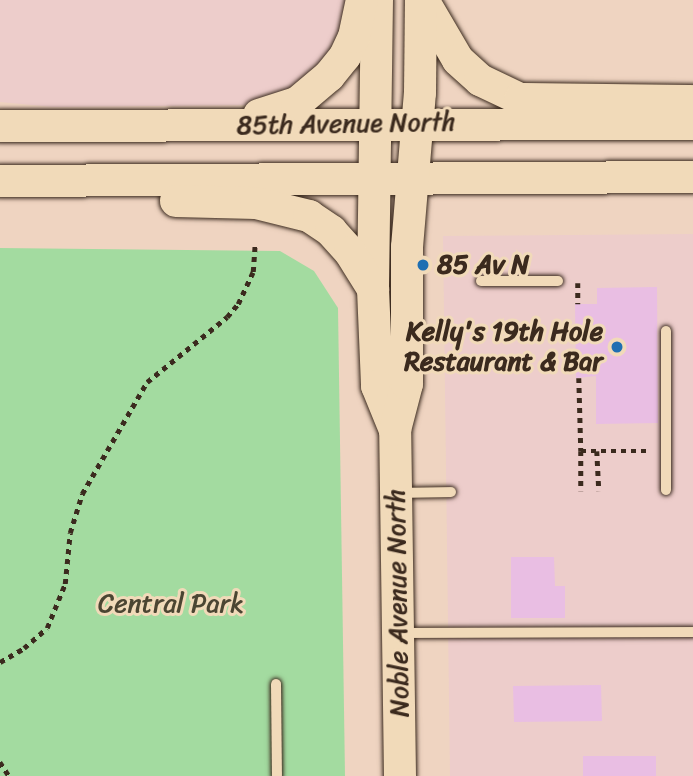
<!DOCTYPE html>
<html>
<head>
<meta charset="utf-8">
<style>
	body { margin:0 }
	#map { position:relative; width:693px; height:776px; overflow:hidden; background:#efd4c1; font-family:Sriracha,sans-serif }
	div>[style] { position:absolute }
	.built>* { inset:0; background:#edcdcb }
	.green>* { inset:0; background:#a3dba0 }
	.building>* { inset:0; background:#e9bee3 }
	.path>* { height:4.5px; margin-top:-2.25px; transform-origin:0; background:repeating-linear-gradient(90deg,#3b2a1e 0 5px,transparent 0 10px) }
	.roads { filter:drop-shadow(0 0 2px #3b2a1e) drop-shadow(0 0 2px #3b2a1e) }
	.lane>* { height:10px; margin:-5px; padding:0 5px; transform-origin:5px; border-radius:5px; background:#f1dab9 }
	.secondary>* { height:32px; margin:-16px; padding:0 16px; transform-origin:16px; border-radius:16px; background:#f1dab9 }
	.dots>* { width:19px; height:19px; translate:-50% -50%; box-sizing:border-box; border:4px solid #f1dab9; border-radius:50% }
	span { translate:-50% -50%; white-space:nowrap; text-align:center; line-height:1.15; -webkit-text-stroke:6px #f1dab9; paint-order:stroke }
	.street-label { font-size:26px; color:#3b2a1e }
	.poi-label { font-size:26px; color:#3b2a1e; font-weight:700 }
	.left { translate:0 -50%; text-align:left }
	.right { translate:-100% -50%; text-align:right }
	.park-label { font-size:26px; color:#4b4532 }
</style>
</head>
<body>
<div id="map">
	<div class="built">
		<i style="clip-path:polygon(0 0,350px 0,350px 11px,326px 61px,297px 87px,262px 105px,53px 107px,0 102px)"></i>
		<i style="clip-path:polygon(693px 234px,693px 776px,450px 776px,443px 236px)"></i>
	</div>
	<div class="green">
		<i style="clip-path:polygon(0 248px,280px 251px,314px 271px,338px 308px,345px 776px,0 776px)"></i>
	</div>
	<div class="building">
		<i style="clip-path:polygon(657px 287px,658px 423px,596px 424px,596px 376px,576px 378px,575px 304px,597px 304px,597px 288px)"></i>
		<i style="clip-path:polygon(511px 557px,554px 557px,555px 586px,565px 586px,565px 618px,511px 618px)"></i>
		<i style="clip-path:polygon(601px 685px,602px 721px,514px 722px,513px 686px)"></i>
		<i style="clip-path:polygon(583px 756px,656px 756px,656px 776px,583px 776px)"></i>
	</div>
	<div class="path">
		<i style="left:578px;top:283px;width:21px;rotate:90deg"></i>
		<i style="left:579px;top:378px;width:73px;rotate:88.4deg"></i>
		<i style="left:581px;top:451px;width:66px"></i>
		<i style="left:581px;top:451px;width:40px;rotate:90deg"></i>
		<i style="left:597px;top:451px;width:40px;rotate:87.1deg"></i>
		<i style="left:0;top:662px;width:28px;rotate:-30deg"></i>
		<i style="left:24px;top:648px;width:30px;rotate:-41deg"></i>
		<i style="left:47px;top:628px;width:48px;rotate:-67.8deg"></i>
		<i style="left:65px;top:584px;width:51px;rotate:-84.4deg"></i>
		<i style="left:70px;top:533px;width:41px;rotate:-72.9deg"></i>
		<i style="left:82px;top:494px;width:129px;rotate:-59.9deg"></i>
		<i style="left:147px;top:382px;width:103px;rotate:-39.1deg"></i>
		<i style="left:227px;top:317px;width:17px;rotate:-50deg"></i>
		<i style="left:238px;top:304px;width:35px;rotate:-65deg"></i>
		<i style="left:253px;top:272px;width:30px;rotate:-86deg"></i>
		<i style="left:0;top:762px;width:17px;rotate:57deg"></i>
	</div>
	<div class="roads">
		<div class="lane">
			<i style="left:481px;top:281px;width:77px"></i>
			<i style="left:666px;top:490px;width:159px;rotate:-90deg"></i>
			<i style="left:399px;top:493px;width:52px;rotate:-1.1deg"></i>
			<i style="left:401px;top:633px;width:292px;rotate:-0.2deg"></i>
			<i style="left:276px;top:684px;width:92px;rotate:89.4deg"></i>
		</div>
		<div class="secondary">
			<i style="left:377px;top:0;width:289px;rotate:90.8deg"></i>
			<i style="left:373px;top:289px;width:97px;rotate:87.6deg"></i>
			<i style="left:377px;top:386px;width:48px;rotate:67.8deg"></i>
			<i style="left:423px;top:0;width:69px;rotate:59.7deg"></i>
			<i style="left:458px;top:60px;width:30px;rotate:42deg"></i>
			<i style="left:480px;top:80px;width:44px;rotate:25.4deg"></i>
			<i style="left:520px;top:99px;width:173px;rotate:0.7deg"></i>
			<i style="left:259px;top:115px;width:40px;rotate:-18deg"></i>
			<i style="left:297px;top:103px;width:42px;rotate:-40.2deg"></i>
			<i style="left:329px;top:76px;width:26px;rotate:-51deg"></i>
			<i style="left:345px;top:56px;width:21px;rotate:-65deg"></i>
			<i style="left:354px;top:37px;width:38px;rotate:-78deg"></i>
			<i style="left:0;top:126px;width:693px;rotate:-0.17deg"></i>
			<i style="left:0;top:181px;width:693px;rotate:-0.33deg"></i>
			<i style="left:176px;top:201px;width:80px;rotate:1.4deg"></i>
			<i style="left:256px;top:203px;width:55px;rotate:13.8deg"></i>
			<i style="left:309px;top:216px;width:27px;rotate:34deg"></i>
			<i style="left:331px;top:231px;width:28px;rotate:48deg"></i>
			<i style="left:350px;top:252px;width:44px;rotate:58.1deg"></i>
			<i style="left:400px;top:776px;width:346px;rotate:-90.8deg"></i>
			<i style="left:395px;top:430px;width:48px;rotate:-75.4deg"></i>
			<i style="left:407px;top:384px;width:137px;rotate:-90deg"></i>
			<i style="left:407px;top:247px;width:155px;rotate:-85.2deg"></i>
			<i style="left:420px;top:93px;width:93px;rotate:-89.4deg"></i>
		</div>
	</div>
	<div class="dots">
		<i style="left:423px;top:265px;background:#1f6fb2"></i>
		<i style="left:617px;top:347px;background:#1f6fb2"></i>
	</div>
	<div class="street-label">
		<span style="left:346px;top:124px;rotate:-1deg">85th Avenue North</span>
		<span style="left:398px;top:603px;rotate:-91deg">Noble Avenue North</span>
	</div>
	<div class="poi-label">
		<span class="left" style="left:437px;top:265px">85 Av N</span>
		<span class="right" style="left:603px;top:347px">Kelly's 19th Hole<br>Restaurant &amp; Bar</span>
	</div>
	<div class="park-label">
		<span style="left:171px;top:604px">Central Park</span>
	</div>
</div>
</body>
</html>
